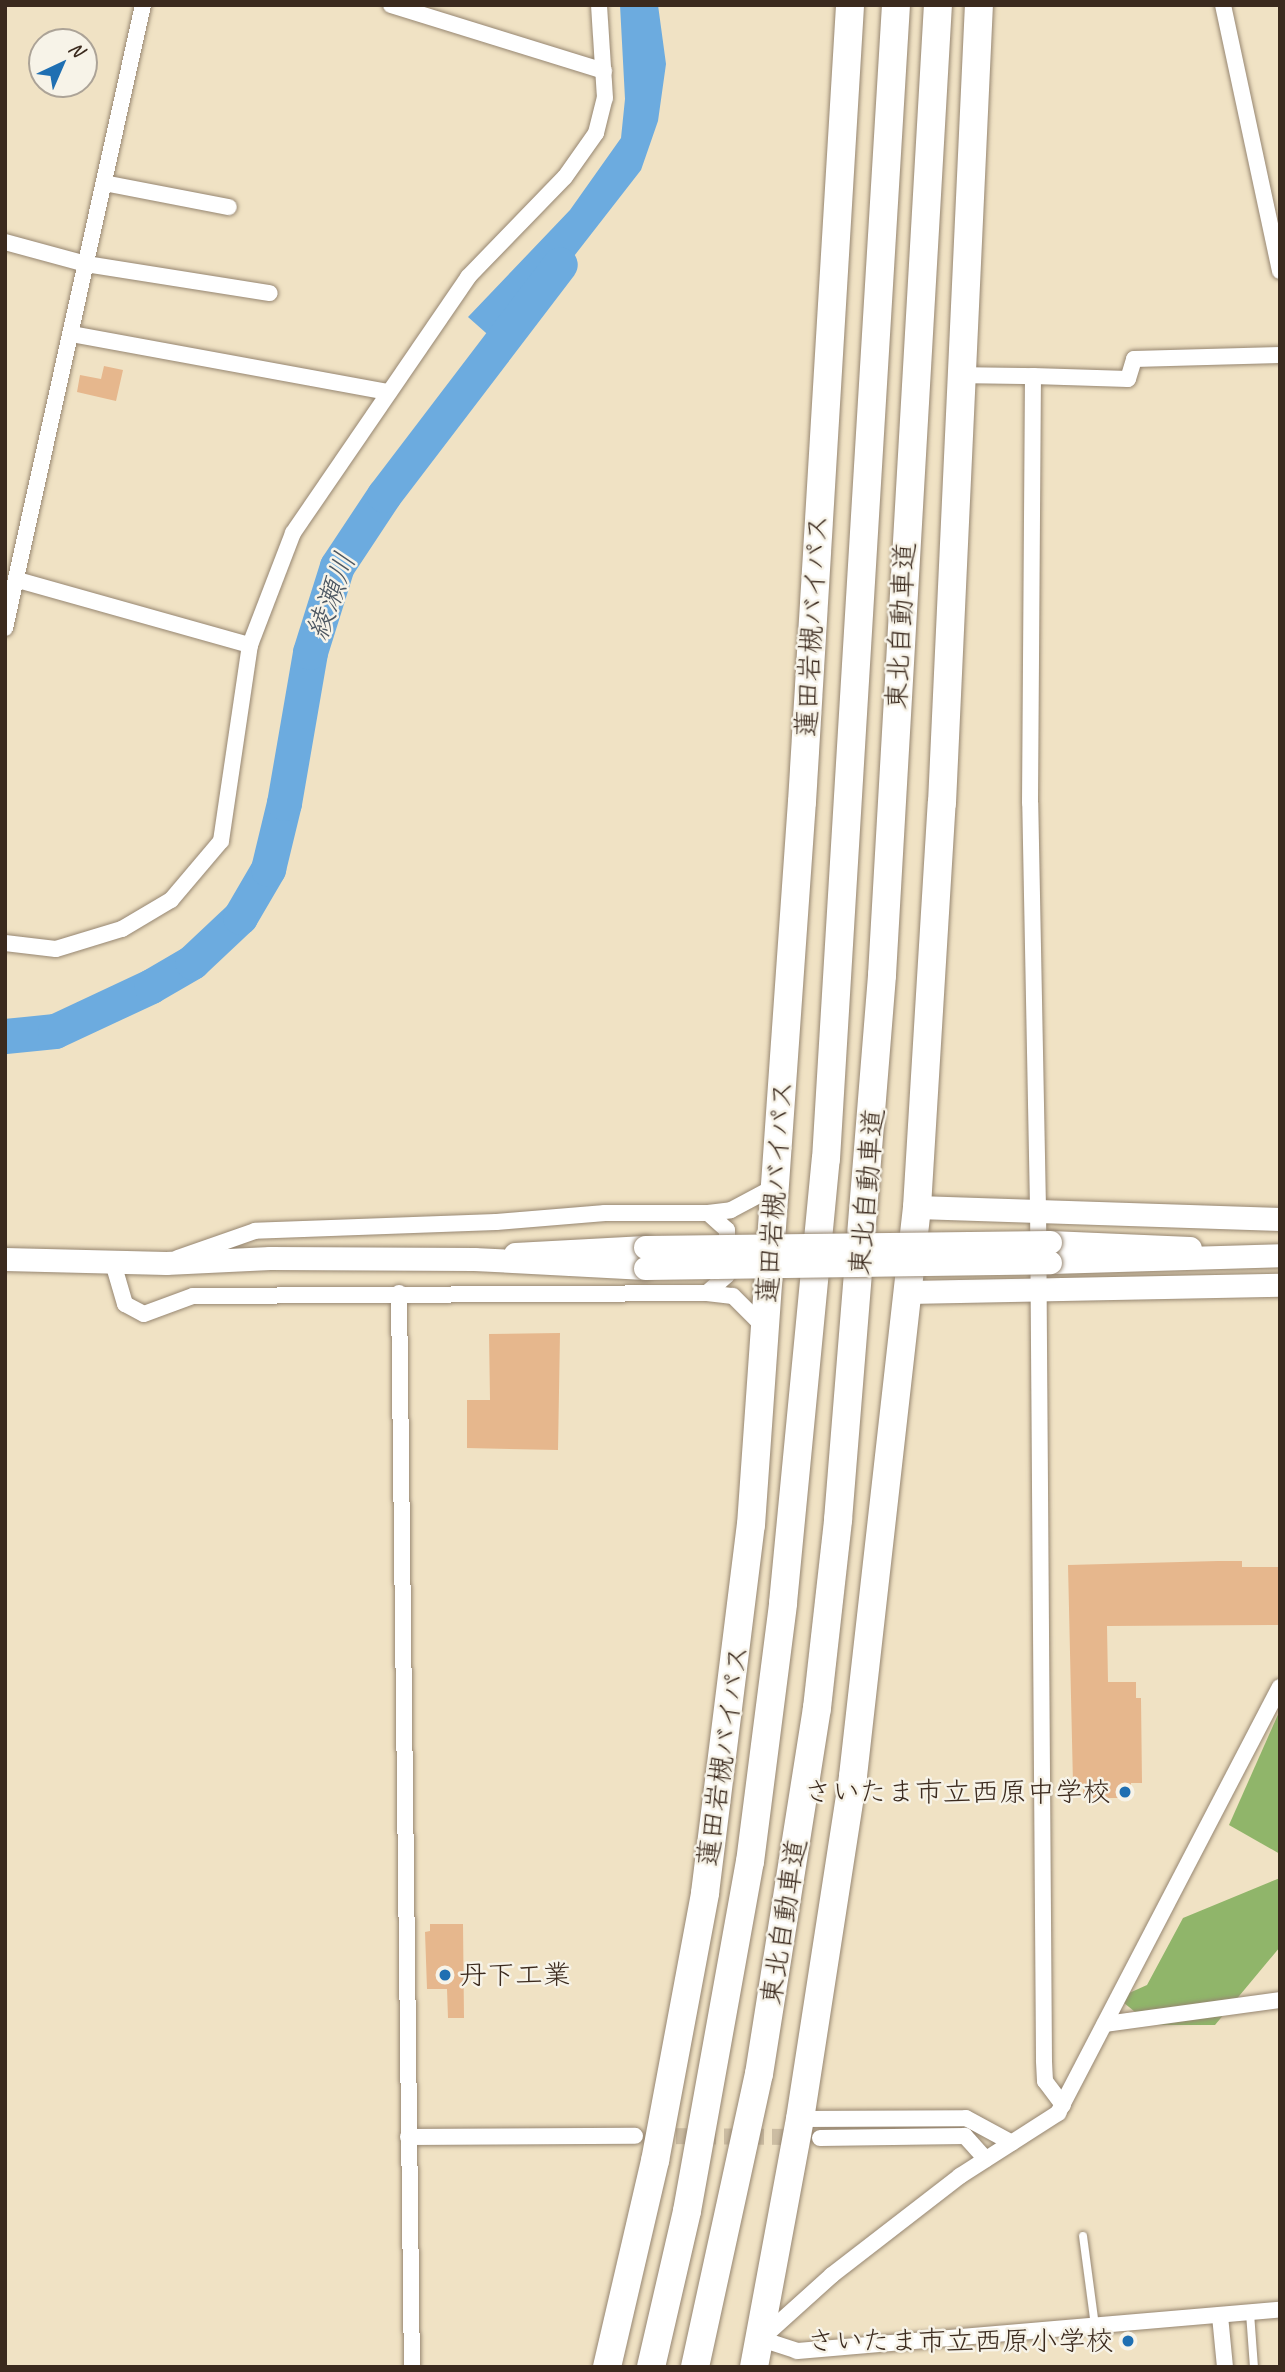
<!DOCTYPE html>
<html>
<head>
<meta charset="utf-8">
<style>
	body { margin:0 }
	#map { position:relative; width:1285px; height:2372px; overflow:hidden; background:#f0e2c4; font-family:Caveat,"Klee One",sans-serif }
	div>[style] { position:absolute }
	.forest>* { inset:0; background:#90b56a }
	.water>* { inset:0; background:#6cabdf }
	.river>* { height:35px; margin:-17.5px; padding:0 17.5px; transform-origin:17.5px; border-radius:17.5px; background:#6cabdf }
	.building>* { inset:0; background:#e6b78d }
	.street-tunnel>* { height:16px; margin-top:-8px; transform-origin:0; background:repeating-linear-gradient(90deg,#ccbda3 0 16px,transparent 0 24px) }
	.roads { filter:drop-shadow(0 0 2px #968671) drop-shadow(0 0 2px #968671) }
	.lane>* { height:8px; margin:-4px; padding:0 4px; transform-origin:4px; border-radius:4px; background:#fff }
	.street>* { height:16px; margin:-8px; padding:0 8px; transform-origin:8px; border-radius:8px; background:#fff }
	.secondary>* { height:23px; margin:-11.5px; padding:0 11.5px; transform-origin:11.5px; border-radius:11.5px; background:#fff }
	.highway>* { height:28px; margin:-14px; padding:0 14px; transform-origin:14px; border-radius:14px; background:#fff }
	.bridges { filter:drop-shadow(0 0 2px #968671) drop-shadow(0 0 2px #968671) }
	.secondary-bridge>* { height:23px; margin:-11.5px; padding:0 11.5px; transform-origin:11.5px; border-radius:11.5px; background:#fff }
	.dots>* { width:19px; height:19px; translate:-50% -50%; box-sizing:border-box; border:4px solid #f7f3e8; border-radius:50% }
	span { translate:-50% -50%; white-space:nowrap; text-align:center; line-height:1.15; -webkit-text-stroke:5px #f7f3e8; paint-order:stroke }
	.street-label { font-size:28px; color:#3b2a1e }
	.poi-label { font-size:28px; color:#3b2a1e }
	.right { translate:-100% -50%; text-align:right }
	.left { translate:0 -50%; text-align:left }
	.water-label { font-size:30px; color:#4c5762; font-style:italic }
	.frame { position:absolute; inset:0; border:7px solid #3b2a1e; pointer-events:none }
	.north { position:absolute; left:28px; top:28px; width:70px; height:70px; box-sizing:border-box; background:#f7f3e8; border:2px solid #aca397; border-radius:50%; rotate:44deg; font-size:19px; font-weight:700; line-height:28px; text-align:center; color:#3b2a1e }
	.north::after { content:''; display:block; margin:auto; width:24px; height:32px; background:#1f6fb2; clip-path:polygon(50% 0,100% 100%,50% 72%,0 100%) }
</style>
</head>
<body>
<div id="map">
	<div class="forest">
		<i style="clip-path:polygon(1280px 1710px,1280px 1854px,1229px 1825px)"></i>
		<i style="clip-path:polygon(1280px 1878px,1280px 1947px,1215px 2025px,1151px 2025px,1118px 1998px,1147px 1985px,1183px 1918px)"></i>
	</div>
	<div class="water">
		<i style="clip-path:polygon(620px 5px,658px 5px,666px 64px,658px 121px,641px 170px,557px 278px,494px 340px,468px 317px,570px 210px,621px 138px,625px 99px)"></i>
	</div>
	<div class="river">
		<i style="left:5px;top:1036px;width:50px;rotate:-5.7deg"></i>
		<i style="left:55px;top:1031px;width:106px;rotate:-25.1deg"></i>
		<i style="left:151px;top:986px;width:48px;rotate:-30.3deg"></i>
		<i style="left:192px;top:962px;width:66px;rotate:-43.2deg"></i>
		<i style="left:240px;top:917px;width:56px;rotate:-59.7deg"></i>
		<i style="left:268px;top:869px;width:68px;rotate:-76.4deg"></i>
		<i style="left:284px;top:803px;width:153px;rotate:-80.2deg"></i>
		<i style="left:310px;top:652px;width:90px;rotate:-72.6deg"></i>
		<i style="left:337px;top:566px;width:85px;rotate:-56.5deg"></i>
		<i style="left:384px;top:495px;width:290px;rotate:-52.7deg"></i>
	</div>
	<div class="building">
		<i style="clip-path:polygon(104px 366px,123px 370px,116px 401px,77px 392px,80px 375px,101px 379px)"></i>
		<i style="clip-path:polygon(560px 1333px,558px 1450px,467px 1448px,467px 1400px,490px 1400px,489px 1334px)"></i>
		<i style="clip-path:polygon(1218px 1561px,1242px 1561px,1242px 1567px,1280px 1567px,1280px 1625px,1107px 1626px,1108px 1682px,1136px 1682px,1136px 1698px,1141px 1698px,1142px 1783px,1131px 1783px,1131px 1798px,1083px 1798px,1083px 1784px,1073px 1784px,1068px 1565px)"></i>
		<i style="clip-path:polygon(430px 1924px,463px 1924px,464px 2018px,448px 2018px,447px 1989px,427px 1989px,425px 1932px,430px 1931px)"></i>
	</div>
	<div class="street-tunnel">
		<i style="left:652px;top:2136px;width:149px;rotate:0.4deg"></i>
	</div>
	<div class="roads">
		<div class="lane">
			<i style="left:1083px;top:2236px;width:91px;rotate:82.4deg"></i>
			<i style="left:1250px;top:2313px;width:54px;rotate:85.8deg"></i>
		</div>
		<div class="street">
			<i style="left:391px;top:5px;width:223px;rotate:17.2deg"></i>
			<i style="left:1223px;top:5px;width:272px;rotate:77.9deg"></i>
			<i style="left:104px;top:183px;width:127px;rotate:10.9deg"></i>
			<i style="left:5px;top:242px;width:84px;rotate:15.2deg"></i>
			<i style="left:86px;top:264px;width:186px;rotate:9deg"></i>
			<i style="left:72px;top:334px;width:322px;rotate:10.4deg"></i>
			<i style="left:960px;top:375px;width:73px;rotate:0.8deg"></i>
			<i style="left:18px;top:580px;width:241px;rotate:15.7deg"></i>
			<i style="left:5px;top:628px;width:638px;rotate:-77.51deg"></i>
			<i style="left:5px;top:943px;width:51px;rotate:6.7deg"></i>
			<i style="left:56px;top:949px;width:69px;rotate:-16.9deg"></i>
			<i style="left:122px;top:929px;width:57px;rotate:-30.6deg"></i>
			<i style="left:171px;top:900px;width:77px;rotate:-49.7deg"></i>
			<i style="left:221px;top:841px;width:198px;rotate:-81.6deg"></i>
			<i style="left:250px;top:645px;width:120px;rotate:-69deg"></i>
			<i style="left:293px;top:533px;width:310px;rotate:-55.6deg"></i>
			<i style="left:468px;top:277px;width:139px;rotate:-45.9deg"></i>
			<i style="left:565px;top:177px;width:54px;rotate:-54.8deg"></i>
			<i style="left:596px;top:133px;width:36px;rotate:-76deg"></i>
			<i style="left:605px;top:98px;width:93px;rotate:-93.7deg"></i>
			<i style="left:708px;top:1213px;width:23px;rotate:-7deg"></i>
			<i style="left:731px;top:1210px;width:51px;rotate:-28.1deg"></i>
			<i style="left:113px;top:1263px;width:43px;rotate:73.7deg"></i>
			<i style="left:125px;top:1304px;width:21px;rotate:28deg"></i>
			<i style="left:144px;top:1314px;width:52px;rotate:-20.2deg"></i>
			<i style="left:193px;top:1296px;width:514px;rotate:-0.33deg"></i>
			<i style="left:707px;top:1293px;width:27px;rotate:-42deg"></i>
			<i style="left:727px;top:1275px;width:45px;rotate:-90deg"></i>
			<i style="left:727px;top:1230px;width:25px;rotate:-138deg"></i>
			<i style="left:708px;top:1213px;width:103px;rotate:180deg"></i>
			<i style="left:605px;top:1213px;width:109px;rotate:175.3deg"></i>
			<i style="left:496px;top:1222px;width:241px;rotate:177.9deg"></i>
			<i style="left:255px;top:1231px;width:82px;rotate:160.7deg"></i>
			<i style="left:399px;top:1293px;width:1074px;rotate:89.31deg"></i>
			<i style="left:707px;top:1293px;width:26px;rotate:7deg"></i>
			<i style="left:733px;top:1296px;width:47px;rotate:45deg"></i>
			<i style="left:1105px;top:2024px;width:177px;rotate:-7.8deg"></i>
			<i style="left:1063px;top:2105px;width:30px;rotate:-127deg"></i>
			<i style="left:1045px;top:2081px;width:21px;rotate:-93deg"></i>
			<i style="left:1044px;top:2060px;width:852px;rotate:-90.4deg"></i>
			<i style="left:1038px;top:1208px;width:405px;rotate:-91.1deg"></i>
			<i style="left:1030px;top:803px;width:427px;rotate:-89.6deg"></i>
			<i style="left:1033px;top:376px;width:95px;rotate:1.8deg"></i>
			<i style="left:1128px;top:379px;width:21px;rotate:-73deg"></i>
			<i style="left:1134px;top:359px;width:146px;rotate:-1.6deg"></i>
			<i style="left:800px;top:2119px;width:166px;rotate:-0.3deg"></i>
			<i style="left:966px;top:2118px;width:52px;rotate:28.5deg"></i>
			<i style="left:408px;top:2137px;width:227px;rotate:-0.3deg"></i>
			<i style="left:820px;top:2138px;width:145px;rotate:-0.8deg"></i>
			<i style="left:965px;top:2136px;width:31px;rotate:48deg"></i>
			<i style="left:1220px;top:2316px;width:51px;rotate:84.4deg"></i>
			<i style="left:761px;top:2339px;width:96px;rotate:-42deg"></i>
			<i style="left:832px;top:2275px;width:162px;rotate:-37.7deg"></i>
			<i style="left:960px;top:2176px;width:117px;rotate:-32.7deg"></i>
			<i style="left:1058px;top:2113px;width:480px;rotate:-62.5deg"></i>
			<i style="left:761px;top:2339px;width:38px;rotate:18deg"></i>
			<i style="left:797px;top:2351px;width:485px;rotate:-4.9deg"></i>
		</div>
		<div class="secondary">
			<i style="left:917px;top:1207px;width:363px;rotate:1.9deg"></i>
			<i style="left:1050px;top:1242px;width:140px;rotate:2.5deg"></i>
			<i style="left:515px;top:1254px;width:130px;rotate:-3.1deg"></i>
			<i style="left:5px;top:1259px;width:161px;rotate:1.4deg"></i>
			<i style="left:166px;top:1263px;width:104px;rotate:-2.8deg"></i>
			<i style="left:270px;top:1258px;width:204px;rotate:0.3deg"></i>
			<i style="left:474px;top:1259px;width:171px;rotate:3deg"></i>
			<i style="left:1050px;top:1262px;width:230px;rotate:-1.7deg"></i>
			<i style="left:908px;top:1292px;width:372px;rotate:-1.1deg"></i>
		</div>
		<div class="highway">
			<i style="left:607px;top:2367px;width:212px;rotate:-76.9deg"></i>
			<i style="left:655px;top:2161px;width:273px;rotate:-79.4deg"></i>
			<i style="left:705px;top:1893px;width:371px;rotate:-82.9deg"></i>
			<i style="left:751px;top:1525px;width:725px;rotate:-85.97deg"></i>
			<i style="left:802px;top:802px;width:798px;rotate:-86.55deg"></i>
			<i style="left:651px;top:2367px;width:160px;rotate:-77deg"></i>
			<i style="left:687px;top:2211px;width:355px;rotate:-79.8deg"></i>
			<i style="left:750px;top:1862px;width:261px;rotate:-82.7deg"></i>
			<i style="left:783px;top:1603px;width:446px;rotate:-84.5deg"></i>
			<i style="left:826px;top:1159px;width:1156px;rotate:-86.53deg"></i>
			<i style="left:695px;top:2367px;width:300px;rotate:-77.7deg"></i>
			<i style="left:759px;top:2074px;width:371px;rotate:-81deg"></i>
			<i style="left:817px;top:1708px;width:189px;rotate:-83.6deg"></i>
			<i style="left:838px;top:1520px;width:547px;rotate:-85.38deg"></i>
			<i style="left:882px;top:975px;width:972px;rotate:-86.7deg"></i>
			<i style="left:754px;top:2367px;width:252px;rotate:-79.5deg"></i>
			<i style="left:800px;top:2119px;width:347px;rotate:-81.2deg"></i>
			<i style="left:853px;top:1776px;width:573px;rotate:-83.58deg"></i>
			<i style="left:917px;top:1207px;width:405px;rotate:-86.5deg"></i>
			<i style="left:942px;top:803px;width:799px;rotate:-87.35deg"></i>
		</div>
	</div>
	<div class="bridges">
		<div class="secondary-bridge">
			<i style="left:645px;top:1247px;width:405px;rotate:-0.7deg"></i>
			<i style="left:645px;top:1268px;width:405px;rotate:-0.8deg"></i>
		</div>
	</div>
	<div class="dots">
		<i style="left:1125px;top:1792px;background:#1f6fb2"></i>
		<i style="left:445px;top:1975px;background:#1f6fb2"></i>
		<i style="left:1128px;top:2341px;background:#1f6fb2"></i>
	</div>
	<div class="street-label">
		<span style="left:812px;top:626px;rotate:-87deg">蓮田岩槻バイパス</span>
		<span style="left:901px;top:626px;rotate:-87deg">東北自動車道</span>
		<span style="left:775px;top:1192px;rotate:-86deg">蓮田岩槻バイパス</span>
		<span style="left:867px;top:1192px;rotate:-85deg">東北自動車道</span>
		<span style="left:723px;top:1756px;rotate:-82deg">蓮田岩槻バイパス</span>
		<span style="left:784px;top:1922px;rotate:-81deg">東北自動車道</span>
	</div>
	<div class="poi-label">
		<span class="right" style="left:1111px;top:1792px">さいたま市立西原中学校</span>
		<span class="left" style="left:459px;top:1975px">丹下工業</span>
		<span class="right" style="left:1114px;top:2341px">さいたま市立西原小学校</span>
	</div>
	<div class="water-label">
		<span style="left:331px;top:596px;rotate:-70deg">綾瀬川</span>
	</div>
	<div class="frame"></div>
	<div class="north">N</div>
</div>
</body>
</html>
